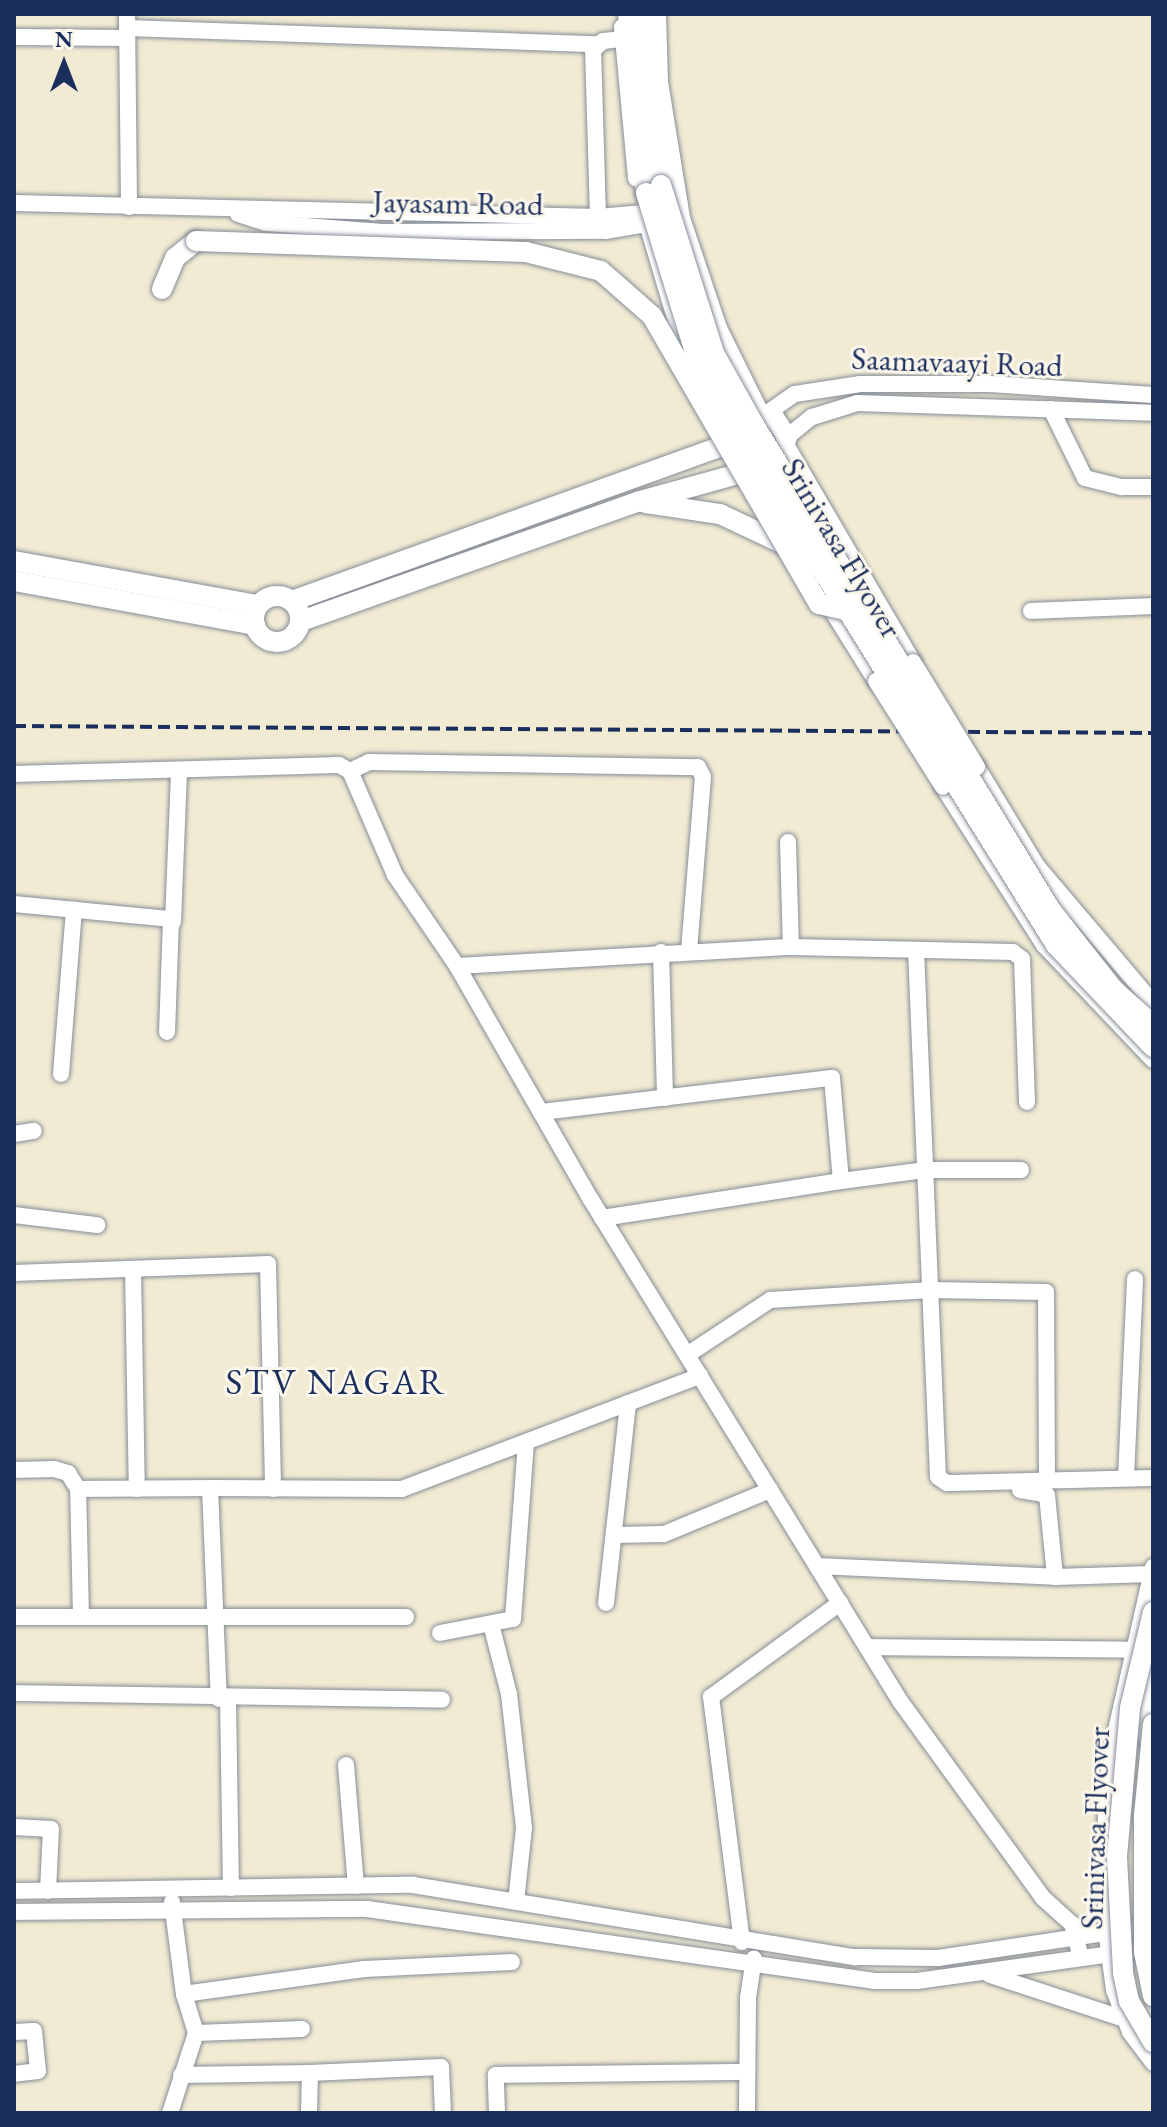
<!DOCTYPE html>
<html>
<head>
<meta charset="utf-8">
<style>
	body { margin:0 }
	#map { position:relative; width:1167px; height:2127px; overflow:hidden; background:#f1ebd3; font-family:"EB Garamond",serif }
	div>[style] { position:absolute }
	.roads { filter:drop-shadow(0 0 2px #868d98) drop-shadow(0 0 2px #868d98) }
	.minor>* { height:16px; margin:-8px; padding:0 8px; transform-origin:8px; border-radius:8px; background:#fff }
	.major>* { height:20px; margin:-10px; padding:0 10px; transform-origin:10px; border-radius:10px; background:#fff }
	.major>.ring { margin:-10px; padding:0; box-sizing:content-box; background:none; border:20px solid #fff; border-radius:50% }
	.rail>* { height:4px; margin-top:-2px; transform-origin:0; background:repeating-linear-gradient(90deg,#1b2f5e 0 12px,transparent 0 18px) }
	.bridges { filter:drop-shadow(0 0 2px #868d98) drop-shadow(0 0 2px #868d98) }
	.minor-bridge>* { height:16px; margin:-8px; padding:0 8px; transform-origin:8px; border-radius:8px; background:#fff }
	.major-bridge>* { height:20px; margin:-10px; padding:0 10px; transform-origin:10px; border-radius:10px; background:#fff }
	span { translate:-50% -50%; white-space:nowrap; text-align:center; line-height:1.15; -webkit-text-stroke:6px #fbf7ec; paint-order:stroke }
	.street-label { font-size:32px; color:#1b2f5e }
	.quarter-label { font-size:36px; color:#1b2f5e; letter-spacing:2px }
	.frame { position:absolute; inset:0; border:16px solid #1b2f5e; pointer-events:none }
	.north { position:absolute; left:24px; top:24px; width:80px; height:80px; -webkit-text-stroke:6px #fbf7ec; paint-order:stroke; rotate:0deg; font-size:22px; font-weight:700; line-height:32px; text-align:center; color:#1b2f5e }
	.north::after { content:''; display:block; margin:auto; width:28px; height:36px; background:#1b2f5e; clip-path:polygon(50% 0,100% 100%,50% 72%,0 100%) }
</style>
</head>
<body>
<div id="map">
	<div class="roads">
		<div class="minor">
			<i style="left:127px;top:14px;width:193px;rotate:89.4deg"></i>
			<i style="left:658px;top:14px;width:68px;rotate:88.3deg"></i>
			<i style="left:660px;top:82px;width:138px;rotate:80.8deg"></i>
			<i style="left:682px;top:218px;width:116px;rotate:71.4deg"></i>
			<i style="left:719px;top:328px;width:95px;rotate:63.7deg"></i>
			<i style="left:622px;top:27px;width:152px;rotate:84.7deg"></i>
			<i style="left:127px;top:28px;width:469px;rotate:2deg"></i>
			<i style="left:14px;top:37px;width:113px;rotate:0.5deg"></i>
			<i style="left:14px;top:203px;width:584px;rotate:1.37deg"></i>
			<i style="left:598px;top:217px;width:46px;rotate:-5deg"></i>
			<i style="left:644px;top:213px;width:37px;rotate:-17deg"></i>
			<i style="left:238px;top:214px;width:29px;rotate:18deg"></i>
			<i style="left:266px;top:223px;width:117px;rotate:4.4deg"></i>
			<i style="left:383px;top:232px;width:222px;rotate:-0.3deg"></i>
			<i style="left:605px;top:231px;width:78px;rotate:-9.6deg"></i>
			<i style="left:598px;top:217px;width:167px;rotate:-91.7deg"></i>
			<i style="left:593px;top:50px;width:13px;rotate:-42deg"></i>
			<i style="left:603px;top:41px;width:18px;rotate:-6deg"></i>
			<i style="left:645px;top:217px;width:148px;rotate:73.5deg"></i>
			<i style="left:1051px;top:409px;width:77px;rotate:63.8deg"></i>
			<i style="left:1085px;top:478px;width:38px;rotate:14deg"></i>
			<i style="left:1122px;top:487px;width:31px"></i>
			<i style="left:766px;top:414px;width:35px;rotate:-35deg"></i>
			<i style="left:795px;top:394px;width:66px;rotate:-8.7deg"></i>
			<i style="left:860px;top:384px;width:130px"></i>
			<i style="left:990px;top:384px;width:163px;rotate:3.9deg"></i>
			<i style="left:787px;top:437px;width:32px;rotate:-39deg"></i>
			<i style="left:812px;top:417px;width:47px;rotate:-17.3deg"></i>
			<i style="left:857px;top:403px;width:296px;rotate:1.9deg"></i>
			<i style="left:788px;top:448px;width:248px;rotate:59.7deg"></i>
			<i style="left:826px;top:601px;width:94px;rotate:58deg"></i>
			<i style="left:1031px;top:611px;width:122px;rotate:-2.3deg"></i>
			<i style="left:977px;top:767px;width:116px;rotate:58.8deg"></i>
			<i style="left:1037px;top:866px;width:180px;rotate:49.7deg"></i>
			<i style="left:350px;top:771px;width:21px;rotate:-25deg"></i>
			<i style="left:369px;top:762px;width:329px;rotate:0.9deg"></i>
			<i style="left:698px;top:767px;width:11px;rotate:63deg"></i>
			<i style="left:703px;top:777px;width:174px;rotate:94.6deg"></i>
			<i style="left:14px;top:774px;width:325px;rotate:-1.6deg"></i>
			<i style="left:339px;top:765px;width:13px;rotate:29deg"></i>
			<i style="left:350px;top:771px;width:113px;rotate:66.6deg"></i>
			<i style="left:395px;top:875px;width:110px;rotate:55.7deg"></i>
			<i style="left:457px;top:966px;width:267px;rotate:60.2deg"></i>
			<i style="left:590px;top:1198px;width:591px;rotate:58.35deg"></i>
			<i style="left:900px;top:1701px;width:243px;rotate:54deg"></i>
			<i style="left:1043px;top:1898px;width:39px;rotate:42deg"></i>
			<i style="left:1072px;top:1924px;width:35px;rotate:75deg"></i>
			<i style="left:943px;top:787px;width:188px;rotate:57.4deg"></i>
			<i style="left:1044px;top:945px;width:158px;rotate:46.5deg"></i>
			<i style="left:788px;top:842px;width:105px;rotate:88.4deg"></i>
			<i style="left:14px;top:904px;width:158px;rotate:5.5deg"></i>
			<i style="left:171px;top:919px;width:113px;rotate:92deg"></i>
			<i style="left:173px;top:922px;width:150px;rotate:-87.7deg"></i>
			<i style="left:916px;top:950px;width:527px;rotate:87.61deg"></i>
			<i style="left:938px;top:1477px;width:11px;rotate:34deg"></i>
			<i style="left:947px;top:1483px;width:206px;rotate:-1.4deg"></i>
			<i style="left:661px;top:952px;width:146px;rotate:88.4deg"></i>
			<i style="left:457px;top:966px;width:335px;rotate:-3.3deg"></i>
			<i style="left:791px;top:947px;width:222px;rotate:1.3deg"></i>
			<i style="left:1013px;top:952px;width:11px;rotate:38deg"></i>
			<i style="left:1022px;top:959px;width:143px;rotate:88deg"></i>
			<i style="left:61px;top:1074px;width:165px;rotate:-85.5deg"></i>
			<i style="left:541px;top:1112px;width:293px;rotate:-6.7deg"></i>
			<i style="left:832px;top:1078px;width:103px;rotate:85deg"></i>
			<i style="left:841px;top:1181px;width:86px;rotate:-7.4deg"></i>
			<i style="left:926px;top:1170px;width:95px"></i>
			<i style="left:14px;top:1134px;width:20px;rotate:-9deg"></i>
			<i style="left:14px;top:1215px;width:84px;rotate:6.9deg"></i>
			<i style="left:602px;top:1218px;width:242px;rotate:-8.8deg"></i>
			<i style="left:133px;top:1269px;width:220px;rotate:89deg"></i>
			<i style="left:14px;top:1273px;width:254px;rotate:-2deg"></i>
			<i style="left:268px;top:1264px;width:225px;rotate:88.7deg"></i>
			<i style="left:687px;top:1355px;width:100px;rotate:-33.5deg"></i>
			<i style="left:770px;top:1300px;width:160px;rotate:-3.6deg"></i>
			<i style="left:930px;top:1290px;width:116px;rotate:1deg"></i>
			<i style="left:1046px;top:1292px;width:188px;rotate:89.7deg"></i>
			<i style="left:14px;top:1470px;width:40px;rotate:-1.4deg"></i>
			<i style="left:54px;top:1469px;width:15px;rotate:16deg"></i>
			<i style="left:68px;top:1473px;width:19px;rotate:58deg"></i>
			<i style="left:1126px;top:1478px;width:199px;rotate:-87.4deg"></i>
			<i style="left:210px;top:1488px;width:192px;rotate:0.3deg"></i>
			<i style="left:402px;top:1489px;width:319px;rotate:-20.8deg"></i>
			<i style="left:1020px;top:1490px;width:27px;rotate:10deg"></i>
			<i style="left:1047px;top:1495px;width:82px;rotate:84.4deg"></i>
			<i style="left:614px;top:1535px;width:50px;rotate:-1.1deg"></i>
			<i style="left:664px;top:1534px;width:115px;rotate:-22.5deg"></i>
			<i style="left:817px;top:1566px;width:238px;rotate:2.6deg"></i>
			<i style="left:1055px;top:1577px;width:96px;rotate:-1.8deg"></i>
			<i style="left:1153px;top:1567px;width:195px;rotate:102.8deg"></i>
			<i style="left:1110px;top:1757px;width:54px;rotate:94.2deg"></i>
			<i style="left:1106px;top:1811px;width:119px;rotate:90deg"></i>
			<i style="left:1106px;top:1930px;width:61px;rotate:82.4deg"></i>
			<i style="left:1114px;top:1990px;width:45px;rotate:69.1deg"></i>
			<i style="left:1130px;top:2032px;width:39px;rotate:53deg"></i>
			<i style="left:606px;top:1603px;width:201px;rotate:-83.7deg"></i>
			<i style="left:14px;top:1617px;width:392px"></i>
			<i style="left:81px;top:1617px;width:128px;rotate:-91.3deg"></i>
			<i style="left:78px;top:1489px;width:132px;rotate:-0.4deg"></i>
			<i style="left:210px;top:1488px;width:211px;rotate:87.6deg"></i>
			<i style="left:491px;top:1624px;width:72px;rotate:75.6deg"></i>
			<i style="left:509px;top:1694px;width:135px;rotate:83.6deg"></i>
			<i style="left:524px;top:1828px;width:74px;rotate:96.2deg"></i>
			<i style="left:440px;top:1633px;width:74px;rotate:-10.9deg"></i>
			<i style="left:513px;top:1619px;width:177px;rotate:-85.8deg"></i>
			<i style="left:867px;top:1647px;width:265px;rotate:0.6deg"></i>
			<i style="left:14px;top:1693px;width:428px;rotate:0.9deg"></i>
			<i style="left:228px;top:1699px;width:189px;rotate:89.1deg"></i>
			<i style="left:1149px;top:1746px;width:25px;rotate:-106deg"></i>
			<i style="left:1142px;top:1722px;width:53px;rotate:-78.1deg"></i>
			<i style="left:346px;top:1765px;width:121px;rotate:85.3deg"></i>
			<i style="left:14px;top:1827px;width:37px;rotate:3deg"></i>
			<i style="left:51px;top:1829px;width:62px;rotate:92.8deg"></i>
			<i style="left:14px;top:1891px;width:399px;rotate:-0.9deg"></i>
			<i style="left:413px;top:1885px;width:448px;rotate:9.3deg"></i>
			<i style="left:855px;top:1957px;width:83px;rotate:0.7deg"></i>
			<i style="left:938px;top:1958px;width:217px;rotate:-8.5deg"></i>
			<i style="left:172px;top:1902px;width:93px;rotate:82.6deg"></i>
			<i style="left:184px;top:1994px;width:182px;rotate:-7.9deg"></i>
			<i style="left:364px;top:1969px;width:148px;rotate:-2.7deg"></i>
			<i style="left:14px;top:1912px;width:353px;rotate:-0.5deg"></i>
			<i style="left:367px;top:1909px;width:513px;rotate:8.07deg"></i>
			<i style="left:875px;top:1981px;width:42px"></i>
			<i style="left:917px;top:1981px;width:218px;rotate:-7.9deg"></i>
			<i style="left:742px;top:1942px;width:247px;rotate:-97.2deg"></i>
			<i style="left:711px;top:1697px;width:160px;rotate:-36.1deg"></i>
			<i style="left:990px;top:1975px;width:142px;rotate:18.1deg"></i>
			<i style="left:184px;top:1994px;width:41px;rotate:72.9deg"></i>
			<i style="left:14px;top:2032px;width:20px;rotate:-3deg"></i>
			<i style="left:34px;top:2031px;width:40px;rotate:84.3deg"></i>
			<i style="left:38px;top:2071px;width:24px;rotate:173deg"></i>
			<i style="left:181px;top:2075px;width:129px;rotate:-0.9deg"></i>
			<i style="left:170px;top:2113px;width:84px;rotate:-72deg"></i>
			<i style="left:196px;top:2033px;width:106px;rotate:-2.2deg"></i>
			<i style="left:309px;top:2113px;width:40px;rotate:-88.6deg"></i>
			<i style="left:310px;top:2073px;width:131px;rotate:-2.6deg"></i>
			<i style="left:441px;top:2067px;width:46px;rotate:87.5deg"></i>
			<i style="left:497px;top:2113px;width:38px;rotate:-92deg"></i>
			<i style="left:496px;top:2075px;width:251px;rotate:-0.7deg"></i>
			<i style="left:747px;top:2113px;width:115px;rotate:-89.5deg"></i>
			<i style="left:748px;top:1998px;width:40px;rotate:-81.5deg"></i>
		</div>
		<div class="major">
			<i style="left:628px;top:14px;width:180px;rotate:84.3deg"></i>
			<i style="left:644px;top:14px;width:172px;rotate:84.3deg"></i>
			<i style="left:162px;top:289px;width:34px;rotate:-67deg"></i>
			<i style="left:175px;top:258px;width:27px;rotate:-39deg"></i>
			<i style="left:646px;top:503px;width:75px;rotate:8.5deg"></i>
			<i style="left:720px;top:514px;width:82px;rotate:25.3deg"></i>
			<i style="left:14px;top:561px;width:247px;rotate:10.3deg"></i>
			<i style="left:14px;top:581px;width:245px;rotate:10.3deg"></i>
			<i class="ring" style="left:254px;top:596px;width:26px;height:26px"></i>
			<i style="left:292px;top:601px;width:457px;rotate:-19.8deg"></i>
			<i style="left:301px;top:621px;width:356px;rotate:-19.5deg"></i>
			<i style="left:637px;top:502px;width:105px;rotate:-15.5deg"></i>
			<i style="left:738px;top:474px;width:22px;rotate:10deg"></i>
			<i style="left:760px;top:478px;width:21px;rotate:-28deg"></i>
			<i style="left:779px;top:468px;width:32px;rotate:-76deg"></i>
			<i style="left:787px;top:437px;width:22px;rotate:-124deg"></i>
			<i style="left:775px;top:419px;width:20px;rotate:-160deg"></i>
			<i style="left:756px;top:412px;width:24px;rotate:161deg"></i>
		</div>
	</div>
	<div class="rail">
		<i style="left:14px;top:726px;width:1139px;rotate:0.35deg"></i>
	</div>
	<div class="bridges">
		<div class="minor-bridge">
			<i style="left:913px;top:662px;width:123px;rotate:58.6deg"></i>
			<i style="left:876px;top:681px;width:125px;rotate:57.7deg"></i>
		</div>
		<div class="major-bridge">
			<i style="left:661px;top:185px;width:176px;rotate:72.5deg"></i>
			<i style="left:714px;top:353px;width:80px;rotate:60.9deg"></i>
			<i style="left:753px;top:423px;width:570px;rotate:58.57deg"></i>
			<i style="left:1050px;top:909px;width:103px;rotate:51.7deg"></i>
			<i style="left:1114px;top:990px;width:52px;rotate:41.9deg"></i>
			<i style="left:646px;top:193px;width:170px;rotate:72.9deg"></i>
			<i style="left:696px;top:356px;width:155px;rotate:60.3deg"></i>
			<i style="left:773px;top:491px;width:535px;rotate:58.06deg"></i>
			<i style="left:1056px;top:945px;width:141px;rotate:46.4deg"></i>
			<i style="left:196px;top:241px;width:330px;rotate:1.9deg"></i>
			<i style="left:526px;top:252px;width:77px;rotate:14.2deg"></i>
			<i style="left:601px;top:271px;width:68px;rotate:41.4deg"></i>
			<i style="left:652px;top:316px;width:333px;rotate:59.9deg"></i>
			<i style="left:819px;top:604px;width:26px;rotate:13deg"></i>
			<i style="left:1153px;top:1612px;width:99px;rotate:103.5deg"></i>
			<i style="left:1130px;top:1708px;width:150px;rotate:95deg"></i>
			<i style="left:1117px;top:1857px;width:116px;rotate:87deg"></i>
			<i style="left:1123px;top:1973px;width:29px;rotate:78deg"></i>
			<i style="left:1129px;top:2001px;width:48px;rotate:59.7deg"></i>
			<i style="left:1153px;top:1724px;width:91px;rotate:95.6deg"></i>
			<i style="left:1144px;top:1815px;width:137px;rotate:90deg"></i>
			<i style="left:1144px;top:1952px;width:45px;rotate:78.4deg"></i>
		</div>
	</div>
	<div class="street-label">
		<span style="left:458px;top:203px;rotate:1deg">Jayasam Road</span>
		<span style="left:957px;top:362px;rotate:2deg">Saamavaayi Road</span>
		<span style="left:842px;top:548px;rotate:59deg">Srinivasa Flyover</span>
		<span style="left:1095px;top:1828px;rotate:-88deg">Srinivasa Flyover</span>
	</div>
	<div class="quarter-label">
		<span style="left:336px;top:1382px">STV NAGAR</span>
	</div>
	<div class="frame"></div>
	<div class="north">N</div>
</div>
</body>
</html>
